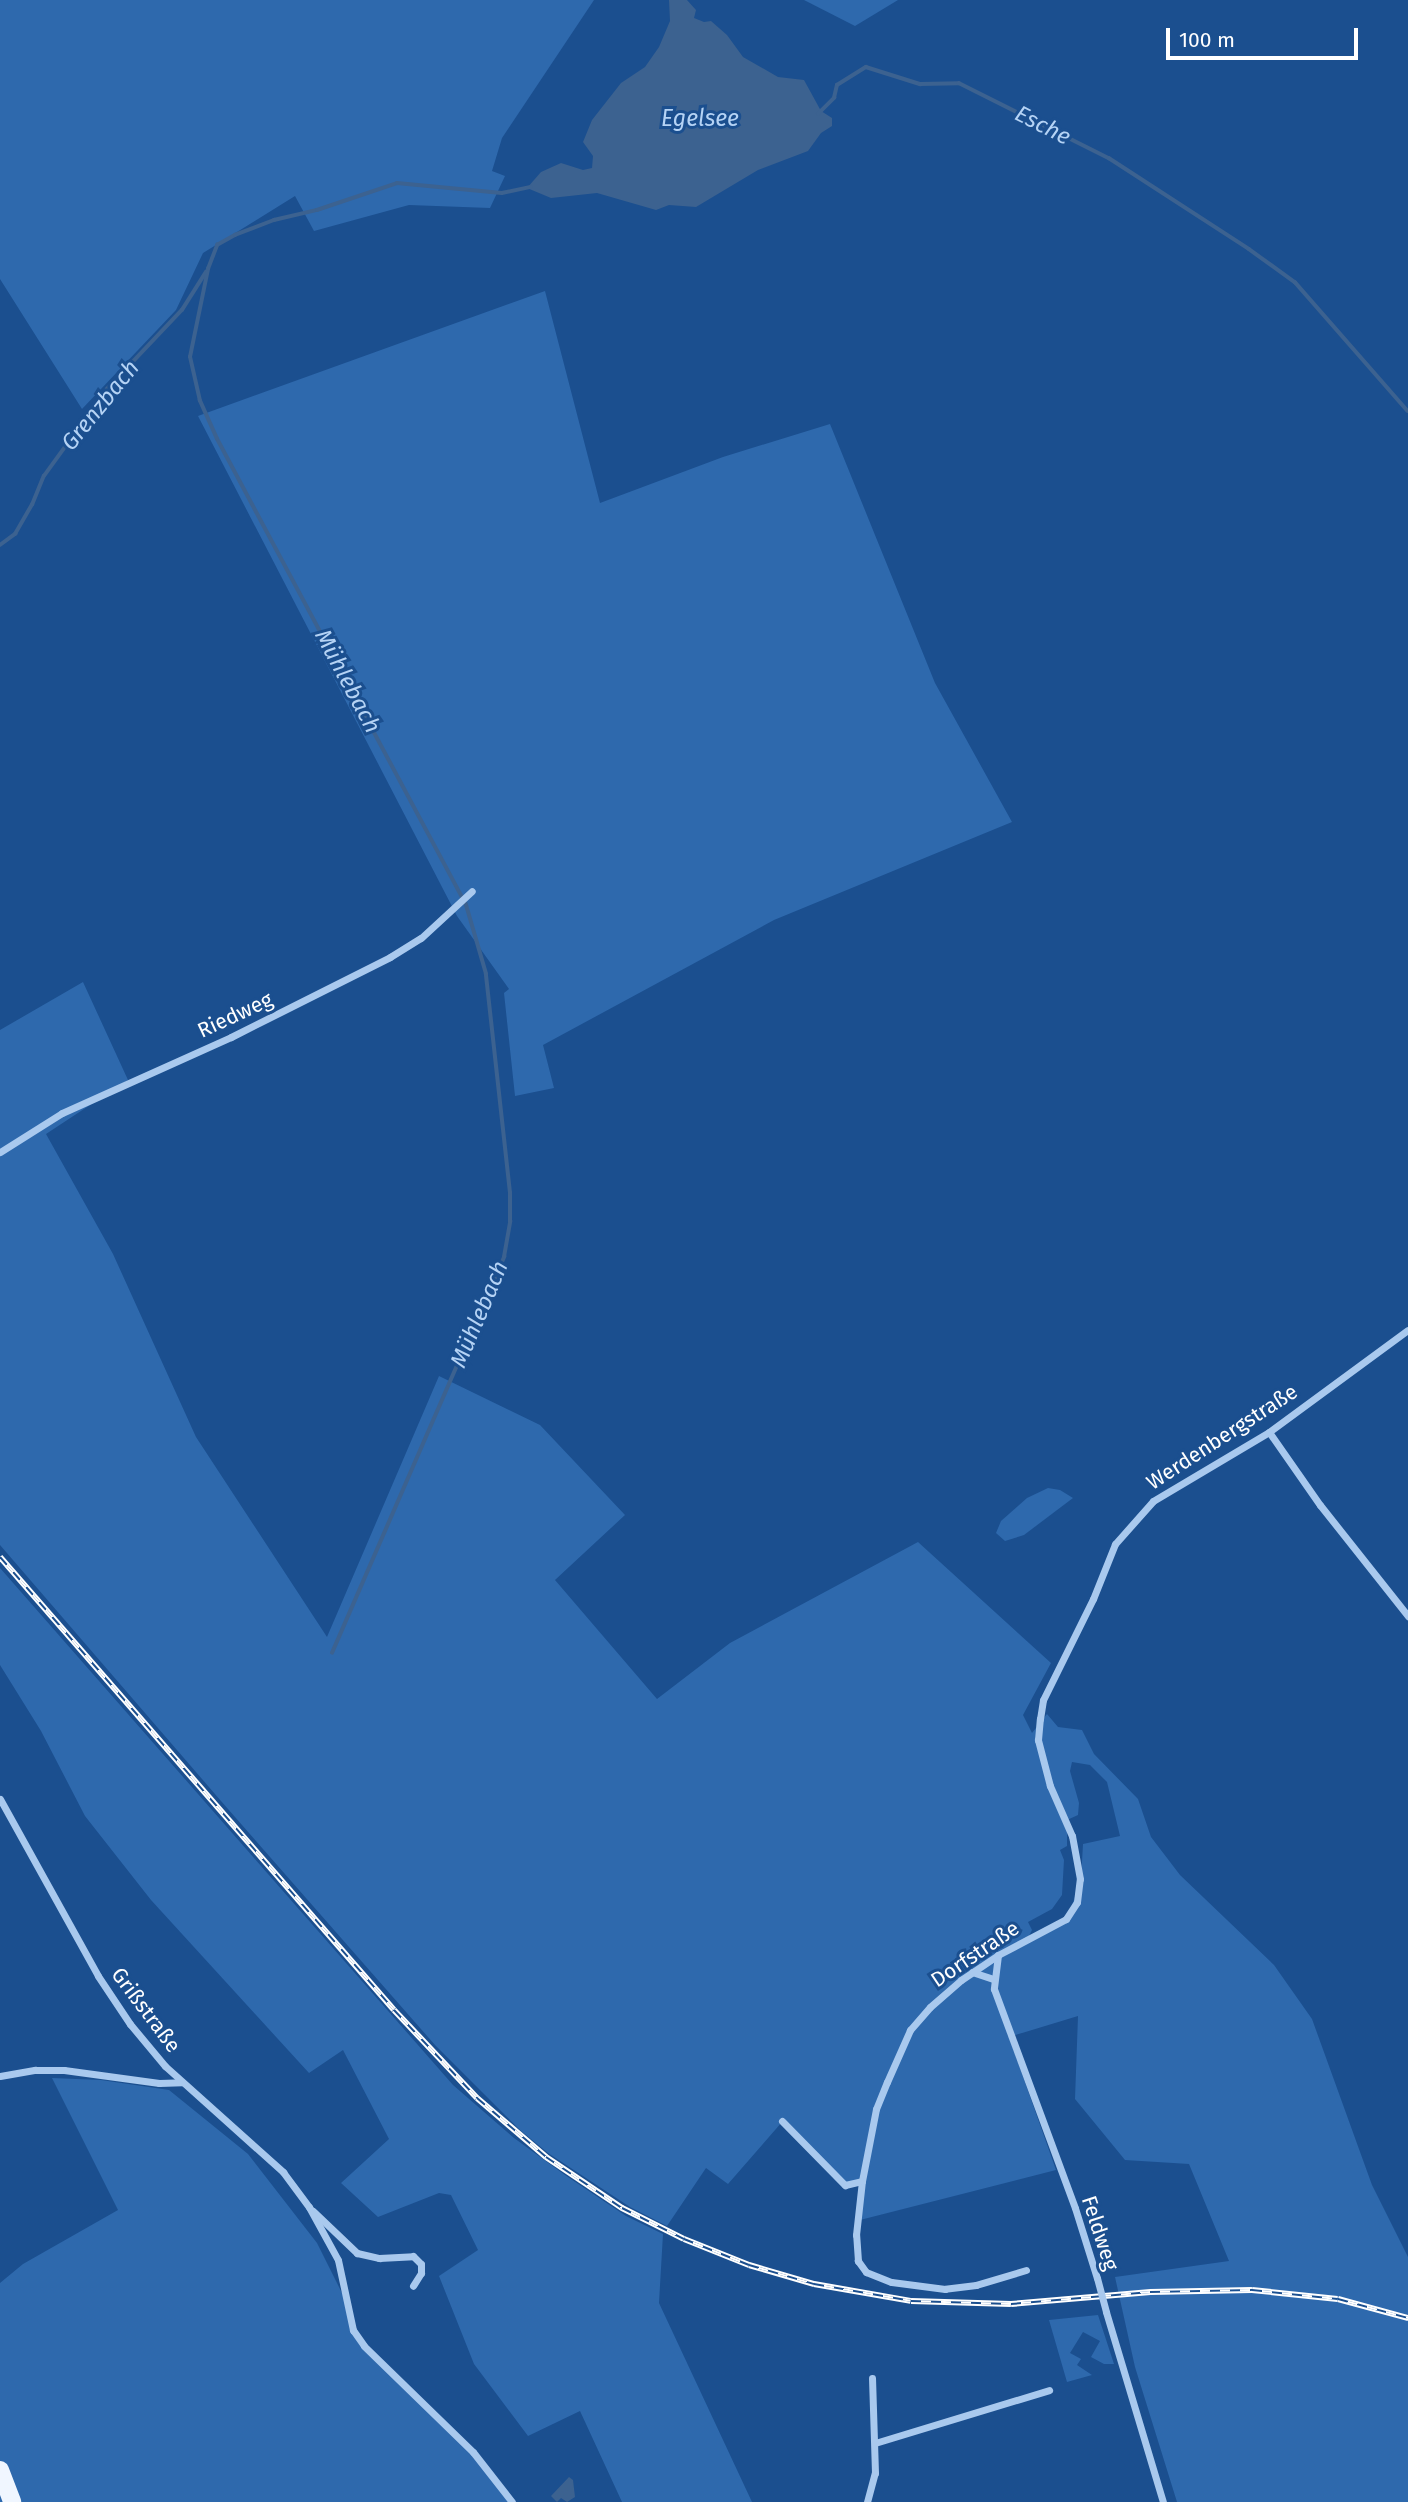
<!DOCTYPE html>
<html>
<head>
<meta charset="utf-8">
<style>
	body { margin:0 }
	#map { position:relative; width:1408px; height:2502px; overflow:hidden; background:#1b4f8f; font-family:"Fira Sans",sans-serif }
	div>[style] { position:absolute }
	.green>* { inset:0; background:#2e69ad }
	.water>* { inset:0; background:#3c6290 }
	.stream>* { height:3.5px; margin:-1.75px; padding:0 1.75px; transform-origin:1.75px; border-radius:1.75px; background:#3c6290 }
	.minor>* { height:7px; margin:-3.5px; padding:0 3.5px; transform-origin:3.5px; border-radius:3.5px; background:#a9c9ee }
	.primary>* { height:18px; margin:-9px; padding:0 9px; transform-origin:9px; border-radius:9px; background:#f0f6ff }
	.rail>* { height:6px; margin-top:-3px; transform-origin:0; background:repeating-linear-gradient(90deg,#1b4f8f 0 10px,#fff 0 20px); box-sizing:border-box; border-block:2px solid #fff }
	.minor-bridge>* { height:7px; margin:-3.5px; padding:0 3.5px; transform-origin:3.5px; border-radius:3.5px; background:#a9c9ee }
	span { translate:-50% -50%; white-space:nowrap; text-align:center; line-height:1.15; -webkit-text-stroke:6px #1b4f8f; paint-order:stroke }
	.street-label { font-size:21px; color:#fff }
	.water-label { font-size:23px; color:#b5d3f5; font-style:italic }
	.scale { position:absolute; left:1166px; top:28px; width:192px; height:32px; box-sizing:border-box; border:4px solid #fff; border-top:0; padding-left:9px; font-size:21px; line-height:24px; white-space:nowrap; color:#fff; -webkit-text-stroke:5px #1b4f8f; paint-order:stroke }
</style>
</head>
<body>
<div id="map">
	<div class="green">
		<i style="clip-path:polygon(0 0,594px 0,502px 138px,492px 171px,505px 176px,490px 208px,409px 205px,314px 231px,295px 196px,203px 253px,176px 310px,82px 409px,0 279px)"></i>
		<i style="clip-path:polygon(804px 0,898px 0,855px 26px)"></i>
		<i style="clip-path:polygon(545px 291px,600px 503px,723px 457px,830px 424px,935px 683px,1012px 822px,774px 920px,543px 1045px,554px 1088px,515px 1096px,504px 993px,509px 989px,457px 916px,198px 416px)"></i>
		<i style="clip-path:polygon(evenodd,83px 982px,128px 1080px,46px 1134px,113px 1254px,196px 1437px,327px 1637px,439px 1376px,540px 1425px,625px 1515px,555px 1580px,657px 1699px,730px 1643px,918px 1542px,1051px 1663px,1023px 1715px,1032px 1733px,1047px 1714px,1058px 1727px,1082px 1730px,1094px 1754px,1138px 1799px,1151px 1837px,1180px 1875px,1274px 1965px,1312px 2019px,1372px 2185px,1408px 2257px,1408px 2502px,1177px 2502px,1135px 2367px,1115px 2277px,1229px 2261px,1189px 2164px,1125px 2160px,1075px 2099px,1078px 2016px,1009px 2037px,1056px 2170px,860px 2220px,862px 2183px,845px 2184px,782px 2122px,728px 2184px,706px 2168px,667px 2226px,630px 2207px,548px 2153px,520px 2130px,435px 2045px,221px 1801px,0 1545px,0 1030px,83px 982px,1072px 1762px,1090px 1765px,1107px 1782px,1120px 1836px,1083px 1844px,1081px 1879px,1067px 1920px,1028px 1938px,1032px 1930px,1028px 1922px,1052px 1909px,1062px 1895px,1064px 1860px,1060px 1850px,1067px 1846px,1067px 1820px,1078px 1815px,1079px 1803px,1070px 1771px,1072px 1762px)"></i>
		<i style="clip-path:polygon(1048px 1488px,1060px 1490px,1073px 1498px,1024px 1535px,1005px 1541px,996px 1533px,1001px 1521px,1027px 1498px)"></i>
		<i style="clip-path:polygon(0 1568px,453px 2085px,514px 2138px,565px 2175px,626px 2216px,663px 2234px,659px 2303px,752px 2502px,622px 2502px,580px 2411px,528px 2436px,474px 2364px,439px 2276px,478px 2250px,451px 2195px,439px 2193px,378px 2217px,341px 2183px,389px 2139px,343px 2050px,309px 2073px,151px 1900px,85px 1816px,41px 1731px,0 1665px)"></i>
		<i style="clip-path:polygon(52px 2078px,101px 2080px,169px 2090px,248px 2154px,317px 2243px,343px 2295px,352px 2330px,445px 2423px,511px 2502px,0 2502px,0 2283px,23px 2264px,118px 2210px)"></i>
		<i style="clip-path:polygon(1098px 2315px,1114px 2364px,1104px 2364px,1091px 2357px,1100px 2341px,1083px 2332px,1070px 2353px,1081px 2359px,1077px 2365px,1092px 2375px,1067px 2382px,1049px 2320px)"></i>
	</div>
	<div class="water">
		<i style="clip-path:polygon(669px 0,687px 0,696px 10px,694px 18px,704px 22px,711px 21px,727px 35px,743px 57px,778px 77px,804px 80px,821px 111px,832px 118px,832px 126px,821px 133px,808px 151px,758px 170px,696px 207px,669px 205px,656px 210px,597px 193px,551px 198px,527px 188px,541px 172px,561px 163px,583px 170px,592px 168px,593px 156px,583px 142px,592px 120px,621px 83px,645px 67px,659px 47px,670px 21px)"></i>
		<i style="clip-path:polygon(569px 2477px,573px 2480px,575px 2497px,567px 2502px,561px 2498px,557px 2502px,551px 2496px)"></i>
	</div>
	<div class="stream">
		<i style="left:818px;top:114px;width:23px;rotate:-45deg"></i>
		<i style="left:834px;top:98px;width:13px;rotate:-77deg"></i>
		<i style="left:837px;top:85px;width:34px;rotate:-32deg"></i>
		<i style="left:866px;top:67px;width:57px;rotate:17.5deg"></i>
		<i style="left:920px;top:84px;width:39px;rotate:-1deg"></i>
		<i style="left:959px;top:83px;width:168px;rotate:26.6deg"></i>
		<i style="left:1109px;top:158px;width:167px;rotate:33deg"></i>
		<i style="left:1249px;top:249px;width:57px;rotate:35.7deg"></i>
		<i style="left:1295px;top:282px;width:171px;rotate:48.8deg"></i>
		<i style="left:0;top:545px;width:19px;rotate:-36deg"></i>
		<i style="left:15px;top:534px;width:34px;rotate:-60deg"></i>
		<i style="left:32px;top:505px;width:31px;rotate:-68deg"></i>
		<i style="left:44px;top:476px;width:107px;rotate:-54.1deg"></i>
		<i style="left:107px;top:389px;width:109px;rotate:-46.5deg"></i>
		<i style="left:182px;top:310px;width:45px;rotate:-57.7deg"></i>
		<i style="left:332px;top:1653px;width:432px;rotate:-66.5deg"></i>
		<i style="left:504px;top:1257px;width:36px;rotate:-80deg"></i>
		<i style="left:510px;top:1222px;width:29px;rotate:-90deg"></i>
		<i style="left:510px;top:1193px;width:220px;rotate:-96.3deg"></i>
		<i style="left:486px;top:974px;width:72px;rotate:-106.2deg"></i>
		<i style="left:466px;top:905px;width:528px;rotate:-118.12deg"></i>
		<i style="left:217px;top:439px;width:42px;rotate:-114.1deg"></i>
		<i style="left:200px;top:401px;width:45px;rotate:-102.8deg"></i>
		<i style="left:190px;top:357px;width:90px;rotate:-78.4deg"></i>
		<i style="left:208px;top:269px;width:26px;rotate:-69deg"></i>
		<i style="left:217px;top:245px;width:21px;rotate:-29deg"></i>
		<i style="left:235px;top:235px;width:42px;rotate:-21deg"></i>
		<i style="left:274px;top:220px;width:44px;rotate:-13.1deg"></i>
		<i style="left:317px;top:210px;width:84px;rotate:-18.6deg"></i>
		<i style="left:397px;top:183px;width:105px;rotate:5.4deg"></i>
		<i style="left:502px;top:193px;width:29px;rotate:-12deg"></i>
	</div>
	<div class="minor">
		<i style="left:0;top:1152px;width:73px;rotate:-32.2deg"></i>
		<i style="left:62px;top:1113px;width:185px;rotate:-24.2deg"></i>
		<i style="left:231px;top:1037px;width:178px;rotate:-26.7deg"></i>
		<i style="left:390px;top:957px;width:36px;rotate:-32deg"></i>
		<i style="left:421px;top:938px;width:69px;rotate:-42.7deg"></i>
		<i style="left:1269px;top:1432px;width:89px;rotate:55.1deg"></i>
		<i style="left:1320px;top:1505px;width:142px;rotate:51.6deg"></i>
		<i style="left:0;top:1799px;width:202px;rotate:61deg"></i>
		<i style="left:98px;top:1976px;width:58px;rotate:56.3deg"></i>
		<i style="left:130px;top:2024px;width:55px;rotate:50.2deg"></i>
		<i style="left:165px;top:2066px;width:159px;rotate:41.9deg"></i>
		<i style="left:283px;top:2172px;width:44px;rotate:53.4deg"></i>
		<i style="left:309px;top:2207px;width:60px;rotate:61.3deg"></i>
		<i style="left:338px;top:2260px;width:72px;rotate:77.9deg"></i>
		<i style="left:353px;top:2330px;width:19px;rotate:55deg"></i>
		<i style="left:364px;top:2346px;width:152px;rotate:44.2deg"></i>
		<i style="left:473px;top:2452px;width:63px;rotate:52deg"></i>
		<i style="left:998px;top:1955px;width:34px;rotate:97deg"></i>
		<i style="left:994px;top:1989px;width:233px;rotate:69.7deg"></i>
		<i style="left:1075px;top:2208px;width:73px;rotate:72.6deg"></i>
		<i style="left:972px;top:1972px;width:22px;rotate:18deg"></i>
		<i style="left:0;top:2076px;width:36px;rotate:-10deg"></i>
		<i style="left:35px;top:2070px;width:29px"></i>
		<i style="left:64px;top:2070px;width:96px;rotate:7.8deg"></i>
		<i style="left:159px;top:2083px;width:23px;rotate:-2deg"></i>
		<i style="left:782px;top:2121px;width:90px;rotate:45.5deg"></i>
		<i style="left:845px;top:2185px;width:17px;rotate:-13deg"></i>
		<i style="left:313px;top:2211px;width:61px;rotate:43.7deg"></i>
		<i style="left:357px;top:2253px;width:23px;rotate:13deg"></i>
		<i style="left:379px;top:2258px;width:34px;rotate:-3deg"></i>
		<i style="left:413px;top:2256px;width:11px;rotate:45deg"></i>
		<i style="left:421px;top:2264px;width:9px;rotate:90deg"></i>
		<i style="left:421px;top:2273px;width:15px;rotate:122deg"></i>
		<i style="left:1026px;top:2270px;width:52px;rotate:163.3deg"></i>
		<i style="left:976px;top:2285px;width:31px;rotate:173deg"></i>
		<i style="left:945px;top:2289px;width:54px;rotate:-172.6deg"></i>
		<i style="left:891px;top:2282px;width:27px;rotate:-158deg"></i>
		<i style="left:866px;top:2272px;width:14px;rotate:-126deg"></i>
		<i style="left:858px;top:2261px;width:26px;rotate:-94deg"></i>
		<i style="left:856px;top:2235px;width:54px;rotate:-83.7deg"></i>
		<i style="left:862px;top:2181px;width:73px;rotate:-79deg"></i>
		<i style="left:876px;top:2109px;width:29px;rotate:-68deg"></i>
		<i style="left:887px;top:2082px;width:57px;rotate:-66.1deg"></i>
		<i style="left:910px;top:2030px;width:30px;rotate:-49deg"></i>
		<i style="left:930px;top:2007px;width:41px;rotate:-41.1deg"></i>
		<i style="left:961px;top:1980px;width:45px;rotate:-34deg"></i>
		<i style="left:998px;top:1955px;width:77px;rotate:-27.9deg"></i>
		<i style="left:1066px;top:1919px;width:20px;rotate:-57deg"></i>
		<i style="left:1077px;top:1902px;width:23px;rotate:-83deg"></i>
		<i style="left:1080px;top:1879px;width:44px;rotate:-100.5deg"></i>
		<i style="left:1072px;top:1836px;width:55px;rotate:-113.7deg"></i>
		<i style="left:1050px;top:1786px;width:48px;rotate:-104.6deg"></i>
		<i style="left:1038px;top:1740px;width:21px;rotate:-85deg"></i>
		<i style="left:1040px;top:1719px;width:19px;rotate:-81deg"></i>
		<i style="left:1043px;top:1700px;width:113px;rotate:-63.7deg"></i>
		<i style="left:1093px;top:1599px;width:59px;rotate:-68.2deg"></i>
		<i style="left:1115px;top:1544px;width:57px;rotate:-48.5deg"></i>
		<i style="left:1153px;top:1501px;width:135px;rotate:-30.7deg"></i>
		<i style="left:1269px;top:1432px;width:172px;rotate:-36.3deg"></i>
		<i style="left:1106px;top:2312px;width:198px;rotate:73.3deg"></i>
		<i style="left:875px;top:2443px;width:182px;rotate:-16.9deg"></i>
		<i style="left:867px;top:2502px;width:30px;rotate:-75deg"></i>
		<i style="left:875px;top:2473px;width:95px;rotate:-91.8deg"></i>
	</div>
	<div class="primary">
		<i style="left:0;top:2470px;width:34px;rotate:69deg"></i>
	</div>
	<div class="rail">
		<i style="left:0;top:1557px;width:600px;rotate:48.98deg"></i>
		<i style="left:394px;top:2010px;width:121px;rotate:46.7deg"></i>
		<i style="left:477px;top:2098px;width:91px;rotate:40.5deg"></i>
		<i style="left:546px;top:2157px;width:92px;rotate:33.9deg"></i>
		<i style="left:622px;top:2208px;width:69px;rotate:26.6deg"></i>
		<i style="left:684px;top:2239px;width:70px;rotate:21.8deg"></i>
		<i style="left:749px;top:2265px;width:68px;rotate:16.3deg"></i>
		<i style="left:814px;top:2284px;width:98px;rotate:9.9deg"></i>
		<i style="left:911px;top:2301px;width:100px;rotate:1.7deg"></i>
		<i style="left:1011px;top:2304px;width:140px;rotate:-4.9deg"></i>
		<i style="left:1150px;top:2292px;width:102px;rotate:-1.1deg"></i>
		<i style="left:1252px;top:2290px;width:86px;rotate:6deg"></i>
		<i style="left:1338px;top:2299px;width:73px;rotate:15.2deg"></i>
	</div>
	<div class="minor-bridge">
		<i style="left:1097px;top:2278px;width:35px;rotate:75deg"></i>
	</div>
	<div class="street-label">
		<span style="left:235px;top:1015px;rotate:-25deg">Riedweg</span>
		<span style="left:1222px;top:1437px;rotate:-33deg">Werdenbergstraße</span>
		<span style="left:975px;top:1954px;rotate:-34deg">Dorfstraße</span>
		<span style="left:146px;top:2010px;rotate:53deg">Grißstraße</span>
		<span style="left:1100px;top:2233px;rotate:72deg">Feldweg</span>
	</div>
	<div class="water-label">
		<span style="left:700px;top:118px">Egelsee</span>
		<span style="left:1043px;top:125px;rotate:27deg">Esche</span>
		<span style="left:100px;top:405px;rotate:-51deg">Grenzbach</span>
		<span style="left:348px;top:681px;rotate:62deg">Mühlebach</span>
		<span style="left:479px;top:1314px;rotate:-67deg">Mühlebach</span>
	</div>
	<div class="scale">100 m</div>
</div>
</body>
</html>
